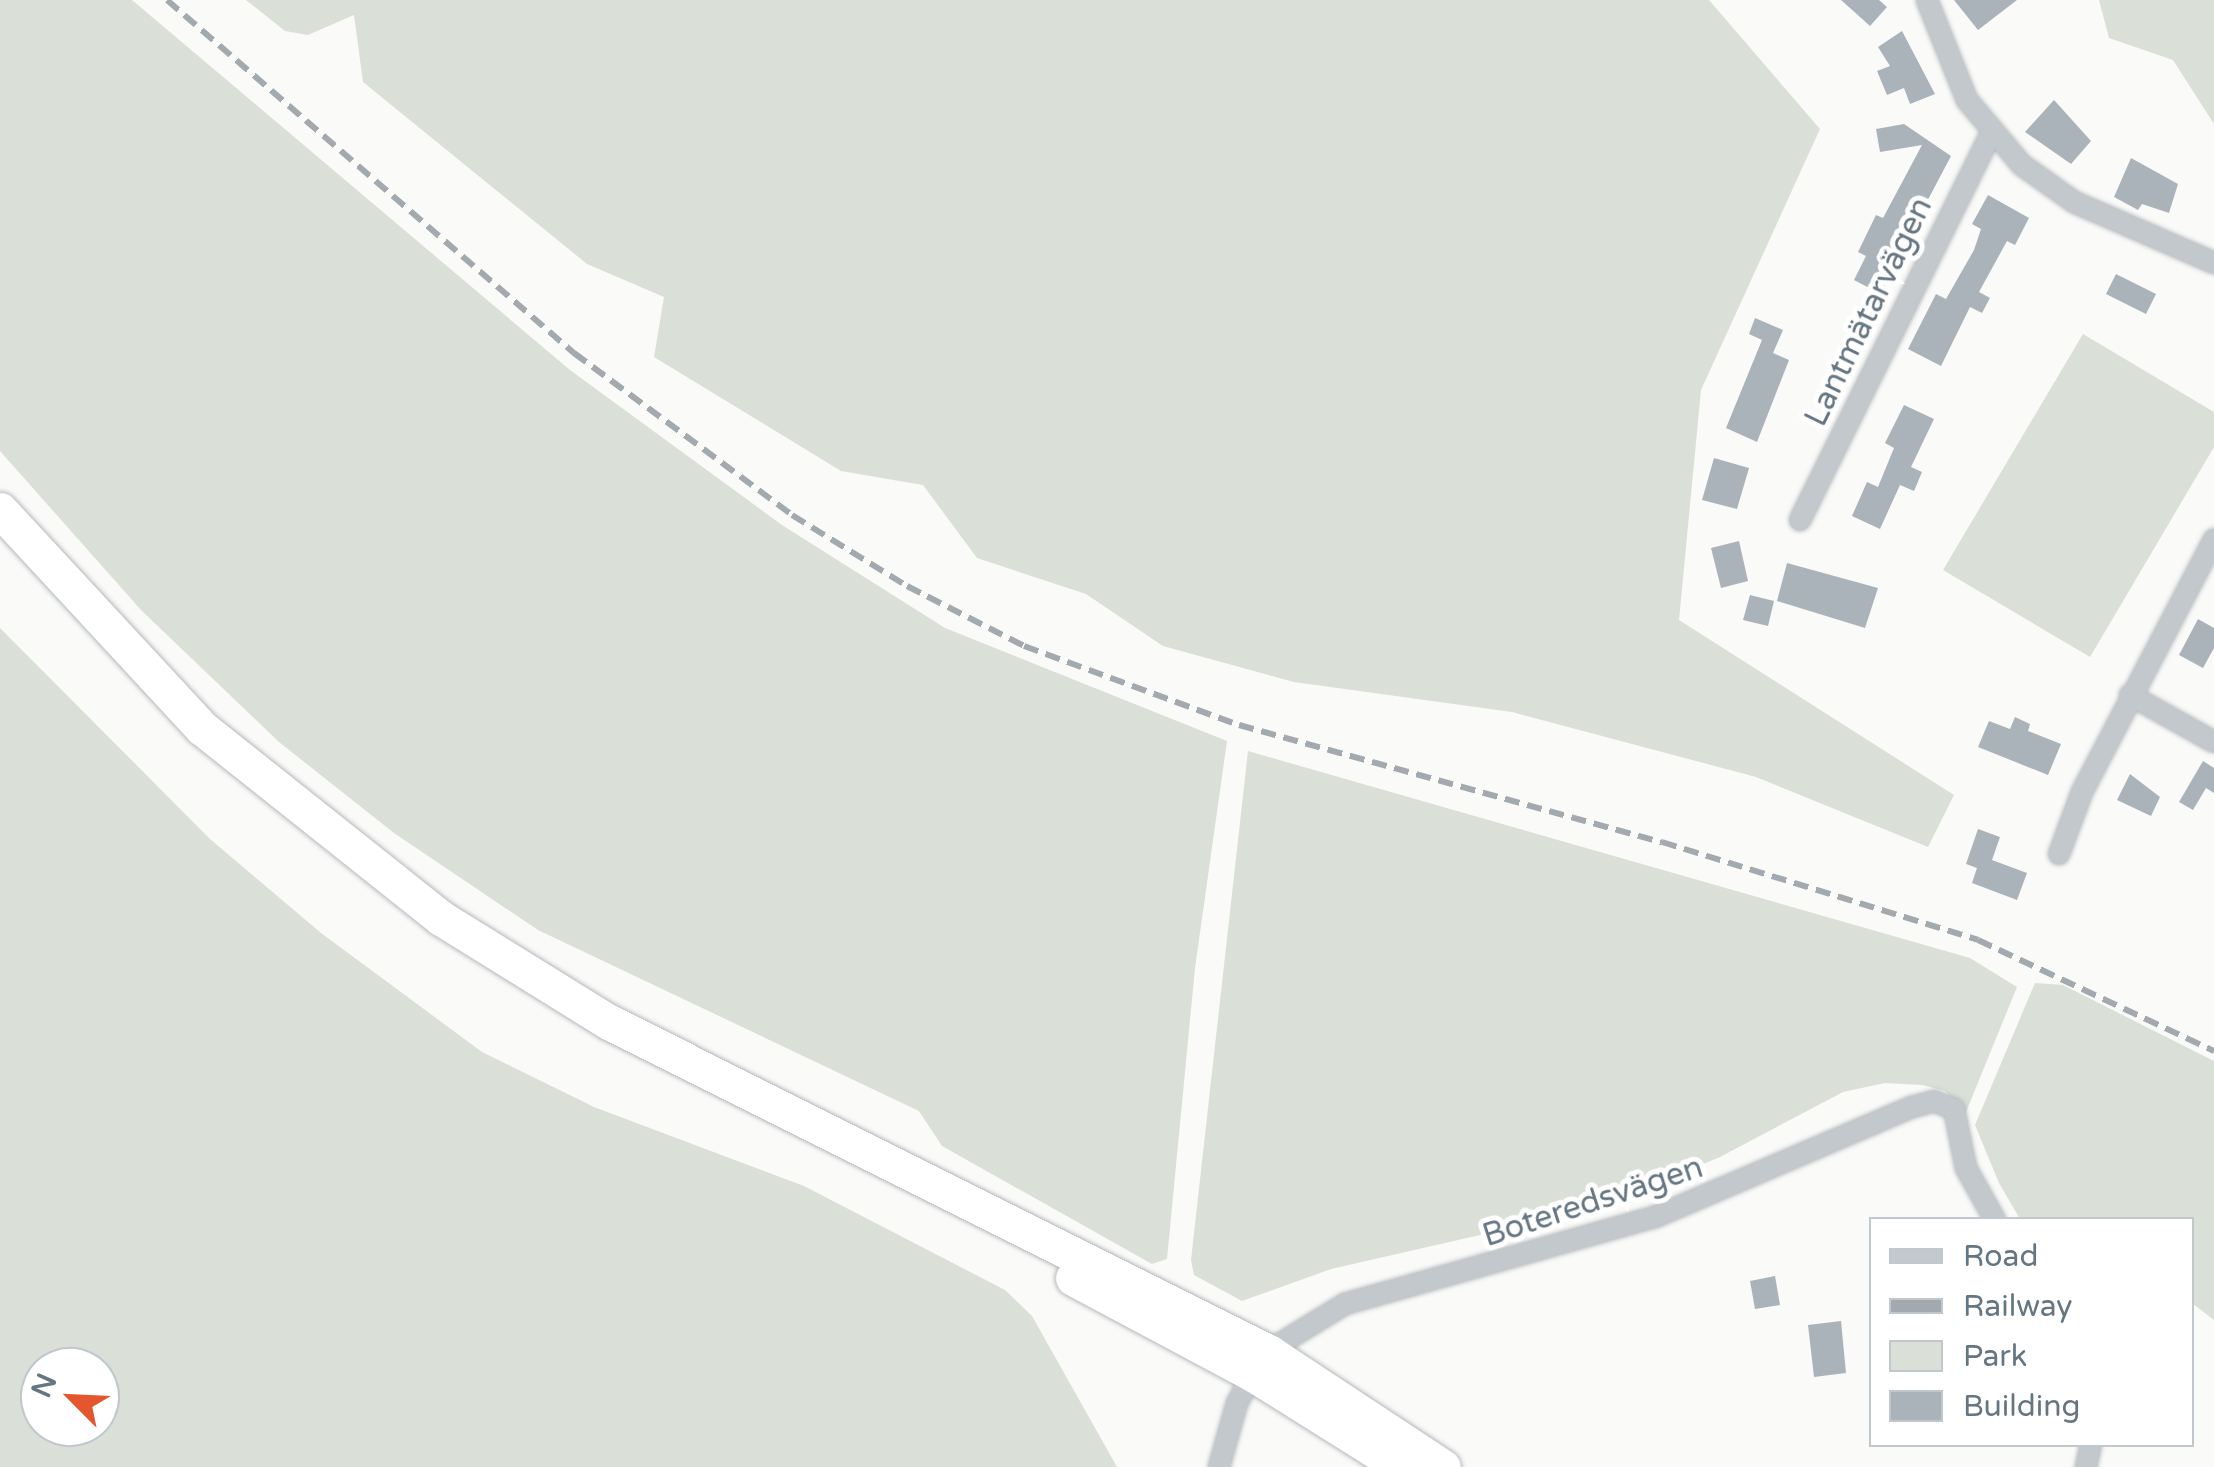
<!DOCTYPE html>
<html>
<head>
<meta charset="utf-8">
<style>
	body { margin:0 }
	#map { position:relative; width:2214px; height:1467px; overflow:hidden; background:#fafaf8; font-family:"Varela Round",sans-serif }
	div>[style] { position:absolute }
	.green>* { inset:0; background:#dadfd7 }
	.building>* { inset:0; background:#aab3b9 }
	.roads { filter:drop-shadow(0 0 2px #b4b9bd) drop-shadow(0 0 2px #b4b9bd) }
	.street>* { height:20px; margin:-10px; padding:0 10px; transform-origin:10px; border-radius:10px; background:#c3c8cc }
	.highway>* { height:35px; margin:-17.5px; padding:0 17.5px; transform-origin:17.5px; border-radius:17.5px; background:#fff }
	.rail>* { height:6px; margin-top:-3px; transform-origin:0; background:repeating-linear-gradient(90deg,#a2aab0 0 15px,transparent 0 23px) }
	span { translate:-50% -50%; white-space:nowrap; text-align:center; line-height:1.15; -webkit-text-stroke:10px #fff; paint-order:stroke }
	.street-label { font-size:32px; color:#657683 }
	.legend { position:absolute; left:1869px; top:1217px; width:325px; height:230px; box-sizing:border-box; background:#fff; border:2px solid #c1c8cd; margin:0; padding:12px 18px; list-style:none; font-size:30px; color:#657683 }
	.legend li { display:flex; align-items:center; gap:20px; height:50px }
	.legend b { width:50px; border:2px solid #c1c8cd }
	.north { position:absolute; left:20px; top:1347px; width:100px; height:100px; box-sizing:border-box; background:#fff; border:2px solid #c1c8cd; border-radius:50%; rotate:294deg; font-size:28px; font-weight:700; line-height:40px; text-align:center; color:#657683 }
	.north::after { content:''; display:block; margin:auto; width:35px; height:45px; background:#e4572e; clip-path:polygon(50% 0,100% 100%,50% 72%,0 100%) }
</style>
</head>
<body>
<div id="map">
	<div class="green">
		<i style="clip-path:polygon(0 0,132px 0,570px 370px,782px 525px,945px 628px,1227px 741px,1195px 968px,1167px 1259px,1152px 1264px,942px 1146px,919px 1111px,538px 930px,394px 833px,279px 742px,141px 610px,0 451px)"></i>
		<i style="clip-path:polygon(246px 0,1709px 0,1820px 129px,1701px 390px,1679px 620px,1954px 795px,1928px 847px,1756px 777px,1512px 712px,1294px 682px,1163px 646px,1086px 594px,977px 558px,923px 485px,841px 471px,654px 357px,664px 297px,587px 264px,363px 82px,354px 15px,308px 35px,285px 31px)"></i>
		<i style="clip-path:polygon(2099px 0,2214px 0,2214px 124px,2173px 60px,2109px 38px)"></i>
		<i style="clip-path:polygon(2083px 334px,2214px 412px,2214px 447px,2090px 657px,1943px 570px)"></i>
		<i style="clip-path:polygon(evenodd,0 628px,210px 839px,321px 933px,482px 1052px,594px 1107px,804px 1186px,1005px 1290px,1032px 1316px,1117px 1467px,0 1467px,0 628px,40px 1367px,100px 1367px,100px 1427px,40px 1427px,40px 1367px)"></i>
		<i style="clip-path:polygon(1248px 751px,1970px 958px,2017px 987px,1966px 1112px,1945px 1091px,1922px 1085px,1885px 1083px,1843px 1092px,1720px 1157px,1598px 1208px,1331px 1269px,1242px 1301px,1194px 1275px,1191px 1260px)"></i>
		<i style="clip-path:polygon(2035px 983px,2063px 985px,2214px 1061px,2214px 1320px,2192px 1303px,2192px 1220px,2020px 1219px,1999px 1183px,1975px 1125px)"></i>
	</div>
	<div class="building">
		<i style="clip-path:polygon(1841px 0,1879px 0,1887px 7px,1870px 26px)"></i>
		<i style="clip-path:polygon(1954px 0,2017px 0,1978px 30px)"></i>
		<i style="clip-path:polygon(1902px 31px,1935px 94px,1910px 104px,1904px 88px,1887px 95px,1877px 71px,1890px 66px,1878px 47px)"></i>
		<i style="clip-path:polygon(2054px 100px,2091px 141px,2071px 164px,2025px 132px)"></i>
		<i style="clip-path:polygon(1904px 124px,1951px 156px,1922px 211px,1914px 206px,1881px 275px,1888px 279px,1881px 294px,1854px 280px,1866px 256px,1858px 252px,1876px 215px,1883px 218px,1922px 145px,1880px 152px,1876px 129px)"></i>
		<i style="clip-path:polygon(2131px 158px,2178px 184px,2169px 213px,2142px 204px,2138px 210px,2114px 197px)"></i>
		<i style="clip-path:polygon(1988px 195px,2029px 218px,2015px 245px,2007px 241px,1979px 292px,1990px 298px,1982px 313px,1970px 307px,1941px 366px,1908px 349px,1936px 294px,1946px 299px,1974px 250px,1981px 229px,1972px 224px)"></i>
		<i style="clip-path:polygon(2116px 274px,2156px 294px,2146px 314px,2106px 294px)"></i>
		<i style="clip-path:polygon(1755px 318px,1783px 330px,1773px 353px,1789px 360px,1757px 442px,1726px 428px,1762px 340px,1749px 334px)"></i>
		<i style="clip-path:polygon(1904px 405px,1934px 419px,1911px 467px,1922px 472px,1914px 491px,1900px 485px,1880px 529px,1852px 516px,1867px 482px,1878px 487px,1894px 448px,1885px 443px)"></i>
		<i style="clip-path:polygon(1714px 458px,1749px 468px,1737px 509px,1702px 500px)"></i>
		<i style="clip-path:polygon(1739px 541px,1748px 581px,1721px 588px,1711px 548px)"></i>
		<i style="clip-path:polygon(1787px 563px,1878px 588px,1865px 628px,1777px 601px)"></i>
		<i style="clip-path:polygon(1750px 595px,1774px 601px,1768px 626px,1743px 620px)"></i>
		<i style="clip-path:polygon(2198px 619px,2214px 628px,2214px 648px,2203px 668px,2179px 655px)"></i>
		<i style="clip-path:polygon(2015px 717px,2030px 724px,2028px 731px,2061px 744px,2048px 775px,1978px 747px,1989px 721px,2010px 729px)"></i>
		<i style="clip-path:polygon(2203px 761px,2214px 768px,2214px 793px,2206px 788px,2193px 810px,2179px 802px)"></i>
		<i style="clip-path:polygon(2130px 774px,2160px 797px,2151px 816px,2117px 800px)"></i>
		<i style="clip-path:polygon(1978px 829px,2000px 837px,1992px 860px,2027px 873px,2017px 900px,1972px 883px,1977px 868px,1966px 864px)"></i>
		<i style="clip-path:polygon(1775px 1276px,1780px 1305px,1755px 1309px,1750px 1281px)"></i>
		<i style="clip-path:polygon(1841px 1321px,1846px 1373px,1814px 1377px,1808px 1325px)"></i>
	</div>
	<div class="roads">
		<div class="street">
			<i style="left:1927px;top:0;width:108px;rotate:68.2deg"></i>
			<i style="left:1967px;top:100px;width:85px;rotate:49.8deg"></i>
			<i style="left:2022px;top:165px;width:64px;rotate:35.4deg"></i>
			<i style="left:2074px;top:202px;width:153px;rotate:23.5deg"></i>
			<i style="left:1800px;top:520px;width:434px;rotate:-63.7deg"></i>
			<i style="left:2130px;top:695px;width:96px;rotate:29.2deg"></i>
			<i style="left:2059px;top:854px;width:66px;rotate:-69.6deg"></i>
			<i style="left:2082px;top:792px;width:285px;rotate:-62.4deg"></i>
			<i style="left:1219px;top:1467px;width:66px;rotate:-74.3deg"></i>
			<i style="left:1237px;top:1403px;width:33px;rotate:-61deg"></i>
			<i style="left:1253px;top:1374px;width:38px;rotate:-49deg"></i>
			<i style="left:1278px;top:1345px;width:79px;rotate:-31.5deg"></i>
			<i style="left:1345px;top:1304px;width:322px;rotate:-15.7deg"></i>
			<i style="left:1655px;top:1217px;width:280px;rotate:-23.2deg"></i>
			<i style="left:1912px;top:1107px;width:23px;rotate:-15deg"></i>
			<i style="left:1934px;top:1101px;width:22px;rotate:22deg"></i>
			<i style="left:1954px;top:1109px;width:60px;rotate:78.5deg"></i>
			<i style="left:1966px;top:1168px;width:60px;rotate:60.9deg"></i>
			<i style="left:2086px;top:1467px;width:24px;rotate:-78deg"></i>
		</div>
		<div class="highway">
			<i style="left:0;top:510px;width:297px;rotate:47.2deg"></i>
			<i style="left:202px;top:728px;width:305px;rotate:38.5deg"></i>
			<i style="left:441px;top:918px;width:198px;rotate:31.8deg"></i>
			<i style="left:609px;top:1022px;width:739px;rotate:26.6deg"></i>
			<i style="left:1270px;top:1353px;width:207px;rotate:33.4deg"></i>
			<i style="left:1073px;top:1278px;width:204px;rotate:28.1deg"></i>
			<i style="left:1253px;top:1374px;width:175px;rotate:32.1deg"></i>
		</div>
	</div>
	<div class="rail">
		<i style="left:167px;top:0;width:539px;rotate:40.94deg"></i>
		<i style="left:574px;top:353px;width:272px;rotate:36.6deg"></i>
		<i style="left:792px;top:515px;width:135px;rotate:31.7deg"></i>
		<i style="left:907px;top:586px;width:131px;rotate:27.1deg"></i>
		<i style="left:1024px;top:646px;width:229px;rotate:20.2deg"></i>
		<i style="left:1239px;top:725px;width:439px;rotate:15.5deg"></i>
		<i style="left:1662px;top:842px;width:331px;rotate:17.2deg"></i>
		<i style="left:1978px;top:940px;width:261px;rotate:25.2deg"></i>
	</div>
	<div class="street-label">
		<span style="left:1869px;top:312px;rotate:-64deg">Lantmätarvägen</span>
		<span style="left:1593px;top:1202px;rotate:-18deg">Boteredsvägen</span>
	</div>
	<ul class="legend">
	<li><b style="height:12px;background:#c3c8cc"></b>Road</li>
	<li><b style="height:12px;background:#a2aab0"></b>Railway</li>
	<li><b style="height:28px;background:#dadfd7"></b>Park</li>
	<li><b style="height:28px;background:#aab3b9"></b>Building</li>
	</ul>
	<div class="north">N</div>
</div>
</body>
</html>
